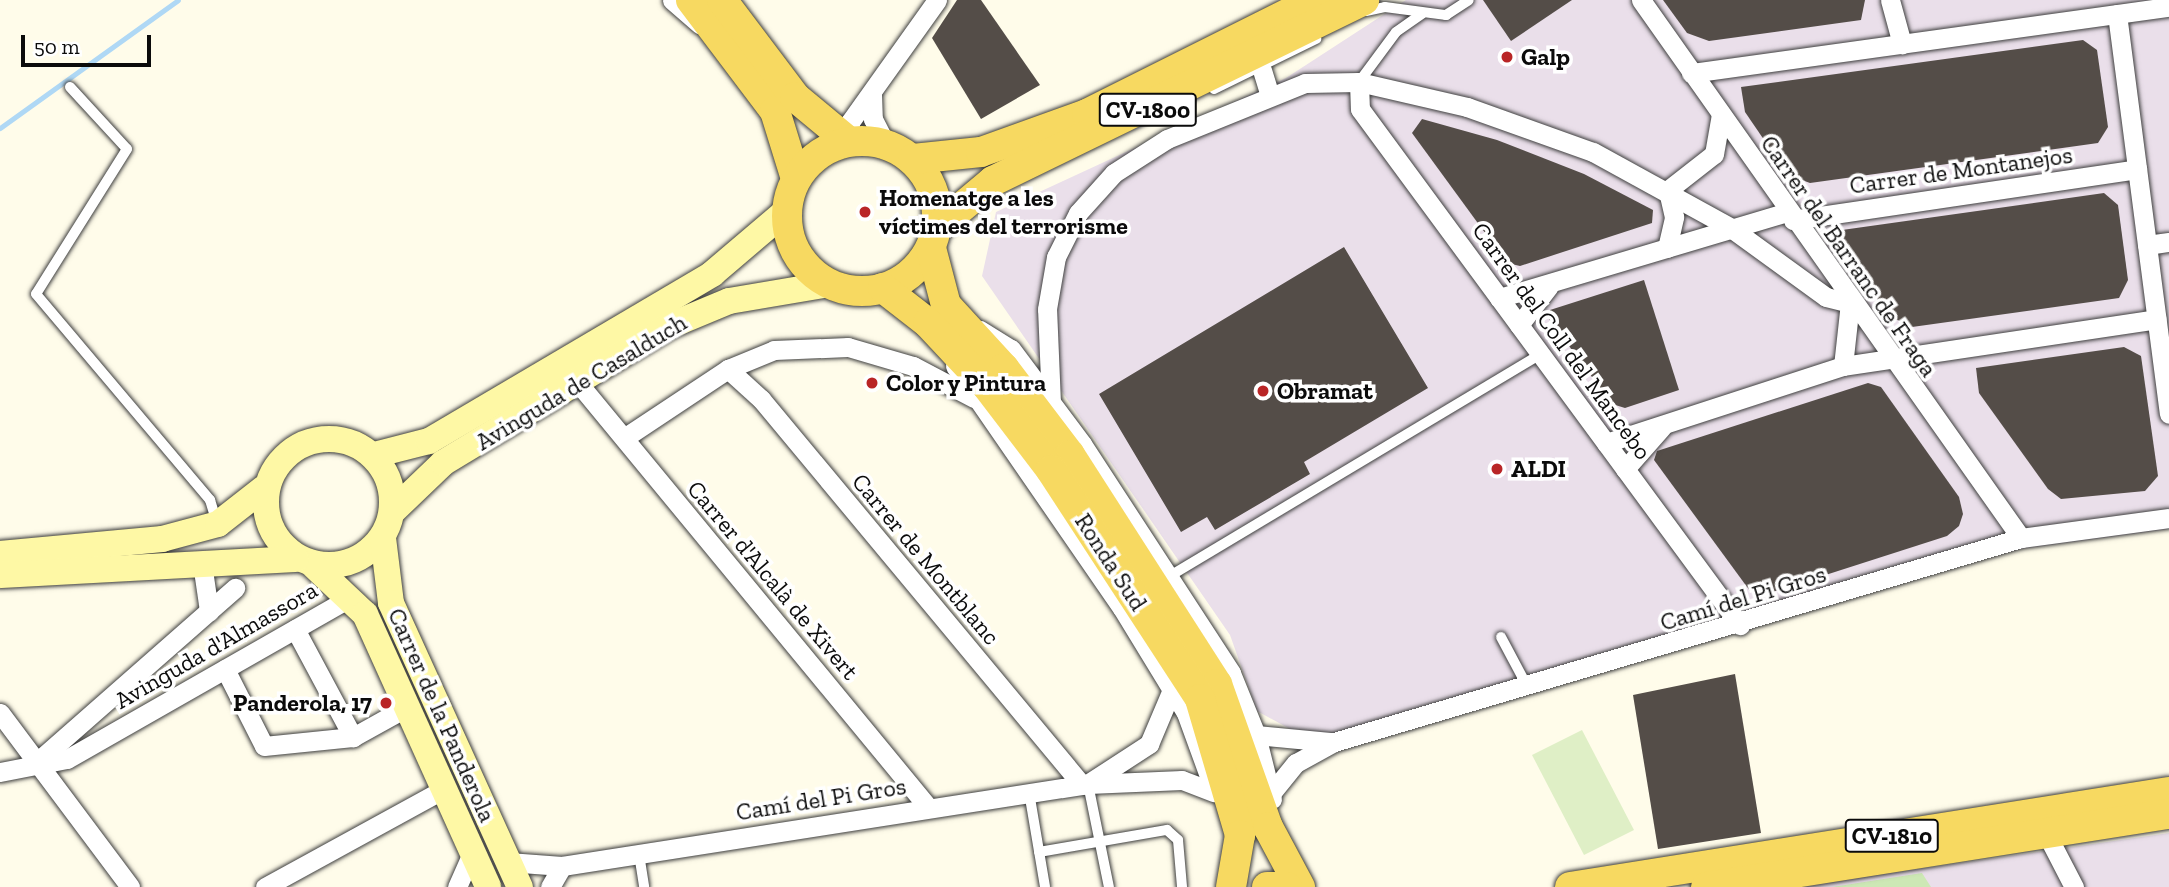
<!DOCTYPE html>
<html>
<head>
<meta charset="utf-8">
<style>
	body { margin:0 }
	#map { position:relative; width:2169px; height:887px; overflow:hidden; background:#fffcea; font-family:"Zilla Slab",serif }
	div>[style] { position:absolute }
	.industrial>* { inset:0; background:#eadfea }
	.green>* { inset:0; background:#cde8b5 }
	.pitch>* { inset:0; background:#dfefc6 }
	.stream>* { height:5px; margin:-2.5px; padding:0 2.5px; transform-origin:2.5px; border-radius:2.5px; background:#afd8f5 }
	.building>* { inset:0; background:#544d48 }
	.roads { filter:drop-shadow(0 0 2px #3e3e3e) drop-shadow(0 0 2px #3e3e3e) }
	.lane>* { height:10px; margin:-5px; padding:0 5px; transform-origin:5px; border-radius:5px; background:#fff }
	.street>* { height:19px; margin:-9.5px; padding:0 9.5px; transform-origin:9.5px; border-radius:9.5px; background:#fff }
	.secondary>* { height:26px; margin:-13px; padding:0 13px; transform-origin:13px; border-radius:13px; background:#fef8a5 }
	.secondary>.ring { margin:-13px; padding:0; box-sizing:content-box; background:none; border:26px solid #fef8a5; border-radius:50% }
	.primary>* { height:30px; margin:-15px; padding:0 15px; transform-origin:15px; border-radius:15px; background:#f7d961 }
	.primary>.ring { margin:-15px; padding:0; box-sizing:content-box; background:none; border:30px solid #f7d961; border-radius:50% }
	.dots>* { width:19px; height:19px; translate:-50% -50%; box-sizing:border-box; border:4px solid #fff; border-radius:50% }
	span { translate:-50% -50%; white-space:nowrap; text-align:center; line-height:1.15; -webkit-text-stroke:7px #fff; paint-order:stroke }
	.shield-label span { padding:2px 5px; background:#fff; border:2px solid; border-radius:5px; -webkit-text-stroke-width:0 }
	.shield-label { font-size:23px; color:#0b0b0b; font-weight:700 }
	.poi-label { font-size:24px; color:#0b0b0b; font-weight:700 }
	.left { translate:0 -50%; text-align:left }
	.right { translate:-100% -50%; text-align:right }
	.street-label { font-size:24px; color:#0b0b0b }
	.scale { position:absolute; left:21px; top:35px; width:130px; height:32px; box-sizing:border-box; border:4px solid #0b0b0b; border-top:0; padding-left:9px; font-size:21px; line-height:24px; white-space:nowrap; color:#0b0b0b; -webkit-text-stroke:5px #fff; paint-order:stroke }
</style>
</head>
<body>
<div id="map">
	<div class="industrial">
		<i style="clip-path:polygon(1406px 0,2169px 0,2169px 529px,2021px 549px,1310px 740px,1257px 711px,1230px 635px,982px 276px,996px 212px,1286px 78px)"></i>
		<i style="clip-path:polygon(2169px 833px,2169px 887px,1793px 887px)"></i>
	</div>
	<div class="green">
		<i style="clip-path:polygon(1922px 873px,1931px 887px,1832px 887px)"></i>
	</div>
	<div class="pitch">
		<i style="clip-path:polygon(1582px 730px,1634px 830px,1584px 855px,1532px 755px)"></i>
	</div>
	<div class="stream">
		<i style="left:0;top:128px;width:219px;rotate:-35.7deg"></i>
	</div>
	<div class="building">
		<i style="clip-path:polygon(957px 0,981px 0,1040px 85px,981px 119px,932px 38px)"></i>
		<i style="clip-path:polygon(1483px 0,1572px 0,1511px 41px)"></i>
		<i style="clip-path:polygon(1663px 0,1865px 0,1861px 20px,1709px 41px,1687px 33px)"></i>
		<i style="clip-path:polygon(2083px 40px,2097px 50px,2108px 127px,2098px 143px,1810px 183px,1788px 175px,1745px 112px,1741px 87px)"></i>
		<i style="clip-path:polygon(1422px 119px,1497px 140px,1584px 174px,1653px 210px,1652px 223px,1520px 266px,1507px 263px,1412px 133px)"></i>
		<i style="clip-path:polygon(2104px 193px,2118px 205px,2128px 280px,2119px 298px,1912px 327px,1889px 316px,1845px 255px,1842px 230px)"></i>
		<i style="clip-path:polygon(1344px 247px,1428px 388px,1304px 462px,1310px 474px,1215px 530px,1207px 517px,1181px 532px,1099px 394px)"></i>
		<i style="clip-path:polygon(1644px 280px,1679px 390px,1625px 408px,1612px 404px,1549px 319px,1550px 310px)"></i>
		<i style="clip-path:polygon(2124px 347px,2141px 356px,2158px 476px,2145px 491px,2061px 499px,2048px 489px,1979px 393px,1976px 368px)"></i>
		<i style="clip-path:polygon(1868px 383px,1881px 387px,1959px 497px,1963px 514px,1959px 526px,1947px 536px,1763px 595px,1750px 591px,1654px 460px,1657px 451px)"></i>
		<i style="clip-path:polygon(1735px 674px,1761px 833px,1658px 849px,1633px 695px)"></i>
	</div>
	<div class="roads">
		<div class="lane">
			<i style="left:1366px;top:11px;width:19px;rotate:-12deg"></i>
			<i style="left:1385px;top:7px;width:62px;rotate:7.5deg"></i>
			<i style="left:1446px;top:15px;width:27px;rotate:-33deg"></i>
			<i style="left:1359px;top:82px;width:62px;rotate:-53.5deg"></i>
			<i style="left:1396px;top:32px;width:32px;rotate:-35deg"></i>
			<i style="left:70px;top:87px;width:84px;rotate:47.4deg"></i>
			<i style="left:127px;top:149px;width:171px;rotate:122.1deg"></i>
			<i style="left:36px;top:294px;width:270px;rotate:49.8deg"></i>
			<i style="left:210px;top:500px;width:24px;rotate:73deg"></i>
			<i style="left:1214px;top:89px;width:114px;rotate:-26.1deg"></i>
			<i style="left:1170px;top:576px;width:432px;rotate:-30.9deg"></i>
			<i style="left:1501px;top:637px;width:55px;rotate:62deg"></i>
			<i style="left:1088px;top:784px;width:105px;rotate:78.5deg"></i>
			<i style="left:1029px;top:792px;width:96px;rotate:80.4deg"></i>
			<i style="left:1039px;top:852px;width:130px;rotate:-9.8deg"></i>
			<i style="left:1167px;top:830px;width:15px;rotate:42deg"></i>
			<i style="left:1178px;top:840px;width:47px;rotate:85.1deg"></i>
			<i style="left:639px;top:854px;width:33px;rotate:81deg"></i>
		</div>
		<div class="street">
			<i style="left:672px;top:0;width:37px;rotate:41deg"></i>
			<i style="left:1641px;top:0;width:659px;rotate:54.77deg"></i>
			<i style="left:1890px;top:0;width:46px;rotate:74.7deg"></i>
			<i style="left:2117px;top:14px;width:403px;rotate:82.6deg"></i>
			<i style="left:1262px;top:70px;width:27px;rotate:73deg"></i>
			<i style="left:1691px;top:73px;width:483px;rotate:-7.9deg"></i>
			<i style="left:1359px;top:82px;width:27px;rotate:88deg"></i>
			<i style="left:1360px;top:109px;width:641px;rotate:53.63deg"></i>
			<i style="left:872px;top:94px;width:25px;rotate:88deg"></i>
			<i style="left:873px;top:119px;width:27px;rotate:63deg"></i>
			<i style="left:849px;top:141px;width:19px;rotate:-87deg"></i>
			<i style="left:850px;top:122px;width:150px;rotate:-54.5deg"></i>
			<i style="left:1793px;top:220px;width:348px;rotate:-8.4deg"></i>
			<i style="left:2147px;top:245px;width:22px;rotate:-8deg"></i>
			<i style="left:1667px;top:248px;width:32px;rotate:-77deg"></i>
			<i style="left:1674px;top:217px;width:28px;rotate:-103deg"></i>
			<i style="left:1668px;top:190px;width:58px;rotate:-38deg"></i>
			<i style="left:1714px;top:154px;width:39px;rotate:-80deg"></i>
			<i style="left:1499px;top:298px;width:301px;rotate:-16.6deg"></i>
			<i style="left:1519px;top:325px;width:49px;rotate:-52.4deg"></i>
			<i style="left:980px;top:330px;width:36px;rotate:32deg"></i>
			<i style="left:1011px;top:349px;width:119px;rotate:53.2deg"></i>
			<i style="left:1082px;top:444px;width:273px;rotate:56.9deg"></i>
			<i style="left:1231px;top:673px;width:67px;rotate:68deg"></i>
			<i style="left:1256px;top:735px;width:66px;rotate:76deg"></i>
			<i style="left:955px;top:366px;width:294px;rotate:55.4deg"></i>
			<i style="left:1122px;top:608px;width:123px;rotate:58.6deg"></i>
			<i style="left:1186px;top:713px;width:70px;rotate:70deg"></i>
			<i style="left:1843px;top:366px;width:63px;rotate:-83.7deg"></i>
			<i style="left:728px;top:369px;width:45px;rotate:42.3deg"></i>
			<i style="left:761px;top:399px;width:502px;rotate:50.25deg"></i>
			<i style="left:579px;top:384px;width:548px;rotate:50.48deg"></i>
			<i style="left:1051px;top:403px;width:94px;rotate:-92.4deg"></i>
			<i style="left:1047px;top:309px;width:53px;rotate:-80.2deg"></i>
			<i style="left:1056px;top:257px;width:49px;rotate:-63.4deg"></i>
			<i style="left:1078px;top:213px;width:54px;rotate:-48deg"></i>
			<i style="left:1114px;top:173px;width:63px;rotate:-32.7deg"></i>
			<i style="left:1167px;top:139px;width:149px;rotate:-22.1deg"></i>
			<i style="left:1305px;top:83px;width:54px;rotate:-1.1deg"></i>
			<i style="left:1359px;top:82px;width:111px;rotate:13deg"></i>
			<i style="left:1467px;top:107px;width:134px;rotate:19.7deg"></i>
			<i style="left:1593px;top:152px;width:158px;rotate:28.8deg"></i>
			<i style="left:1731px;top:228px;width:117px;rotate:36deg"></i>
			<i style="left:1826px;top:297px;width:25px;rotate:14deg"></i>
			<i style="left:624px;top:438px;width:125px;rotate:-33.6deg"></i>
			<i style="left:728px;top:369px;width:50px;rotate:-22.4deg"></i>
			<i style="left:774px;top:350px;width:74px;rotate:-2.3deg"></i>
			<i style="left:848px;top:347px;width:68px;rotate:16.3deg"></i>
			<i style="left:913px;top:366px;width:69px;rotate:27.7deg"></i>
			<i style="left:1606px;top:443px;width:249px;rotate:-18deg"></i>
			<i style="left:1843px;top:366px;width:317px;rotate:-8.5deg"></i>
			<i style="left:1625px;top:469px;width:56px;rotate:-48.6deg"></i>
			<i style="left:202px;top:563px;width:49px;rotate:81.7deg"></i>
			<i style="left:295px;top:629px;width:123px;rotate:61.8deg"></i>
			<i style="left:225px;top:669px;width:86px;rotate:63.1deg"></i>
			<i style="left:264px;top:746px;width:89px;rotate:-5.8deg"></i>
			<i style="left:353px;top:737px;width:62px;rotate:-29.1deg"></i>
			<i style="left:0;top:713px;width:217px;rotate:53.2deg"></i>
			<i style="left:1256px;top:735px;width:74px;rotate:5.4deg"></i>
			<i style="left:37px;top:762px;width:264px;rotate:-41.3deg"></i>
			<i style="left:0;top:772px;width:68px;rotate:-11deg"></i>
			<i style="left:67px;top:759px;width:327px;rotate:-29.7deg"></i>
			<i style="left:1089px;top:783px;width:72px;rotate:-33deg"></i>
			<i style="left:1149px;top:744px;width:56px;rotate:-67.1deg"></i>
			<i style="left:1273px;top:791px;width:36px;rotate:-51deg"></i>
			<i style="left:1296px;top:763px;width:43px;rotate:-28.9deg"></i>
			<i style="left:1334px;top:742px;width:717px;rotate:-16.54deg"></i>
			<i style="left:2021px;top:538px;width:149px;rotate:-7.7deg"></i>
			<i style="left:2046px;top:833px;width:61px;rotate:62.6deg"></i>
			<i style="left:508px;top:862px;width:54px;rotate:4.2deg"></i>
			<i style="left:562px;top:866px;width:532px;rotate:-8.86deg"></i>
			<i style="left:1088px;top:784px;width:94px;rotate:-2.4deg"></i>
			<i style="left:1182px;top:780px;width:34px;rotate:21deg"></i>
			<i style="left:265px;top:887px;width:204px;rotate:-28.7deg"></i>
			<i style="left:457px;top:887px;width:37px;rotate:-66deg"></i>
			<i style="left:550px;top:887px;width:24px;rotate:-60deg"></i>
		</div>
		<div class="secondary">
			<i class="ring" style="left:266px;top:439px;width:100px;height:100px"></i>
			<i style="left:374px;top:455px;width:57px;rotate:-14.3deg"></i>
			<i style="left:429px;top:441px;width:329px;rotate:-30.5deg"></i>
			<i style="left:712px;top:274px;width:97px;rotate:-40.4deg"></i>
			<i style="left:393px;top:511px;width:69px;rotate:-43.8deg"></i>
			<i style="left:443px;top:463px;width:264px;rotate:-31.2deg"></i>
			<i style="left:669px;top:326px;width:65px;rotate:-22.6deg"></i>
			<i style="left:729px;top:301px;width:102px;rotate:-9.6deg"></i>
			<i style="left:383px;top:538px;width:65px;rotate:83deg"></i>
			<i style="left:391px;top:603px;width:312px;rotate:65.6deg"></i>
			<i style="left:0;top:554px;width:163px;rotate:-5.3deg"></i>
			<i style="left:162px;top:539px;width:58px;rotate:-15deg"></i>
			<i style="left:218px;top:524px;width:58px;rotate:-38deg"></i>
			<i style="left:314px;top:566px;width:70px;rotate:43.3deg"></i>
			<i style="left:365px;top:614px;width:299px;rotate:65.7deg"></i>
			<i style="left:0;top:575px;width:296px;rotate:-3.1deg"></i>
		</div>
		<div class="primary">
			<i style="left:691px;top:0;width:139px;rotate:52.9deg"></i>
			<i style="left:775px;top:111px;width:71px;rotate:72.8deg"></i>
			<i style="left:722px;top:0;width:121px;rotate:53deg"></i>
			<i style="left:795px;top:97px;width:69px;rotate:39.7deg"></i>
			<i class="ring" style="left:787px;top:141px;width:120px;height:120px"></i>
			<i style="left:913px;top:159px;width:68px;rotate:-5.9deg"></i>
			<i style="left:981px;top:152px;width:113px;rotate:-19.7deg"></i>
			<i style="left:1087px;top:114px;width:255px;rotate:-26.6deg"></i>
			<i style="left:938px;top:227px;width:72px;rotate:-39.9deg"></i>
			<i style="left:993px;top:181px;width:413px;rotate:-26deg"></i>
			<i style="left:931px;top:248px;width:59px;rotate:75.3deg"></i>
			<i style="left:946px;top:305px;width:86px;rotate:47.4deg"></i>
			<i style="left:1004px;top:368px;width:109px;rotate:52.8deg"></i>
			<i style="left:1070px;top:455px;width:272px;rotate:57.3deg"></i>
			<i style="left:1217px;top:684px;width:152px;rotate:70.4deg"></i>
			<i style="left:1268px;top:827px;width:68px;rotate:61.9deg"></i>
			<i style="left:883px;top:288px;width:57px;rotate:37.9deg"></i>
			<i style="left:928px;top:323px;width:86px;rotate:46.9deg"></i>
			<i style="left:987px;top:386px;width:106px;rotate:52.7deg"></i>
			<i style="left:1051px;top:470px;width:273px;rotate:56.9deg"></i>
			<i style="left:1200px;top:699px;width:142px;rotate:73.6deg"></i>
			<i style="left:1240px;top:835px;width:53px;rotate:99.8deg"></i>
			<i style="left:1267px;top:887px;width:20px"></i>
			<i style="left:1570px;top:887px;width:606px;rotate:-9.01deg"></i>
			<i style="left:1706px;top:887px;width:469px;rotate:-9deg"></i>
		</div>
	</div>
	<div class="dots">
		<i style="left:1507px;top:57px;background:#b92526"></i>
		<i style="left:865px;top:212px;background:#b92526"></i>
		<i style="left:872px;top:383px;background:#b92526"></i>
		<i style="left:1263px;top:391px;background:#b92526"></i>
		<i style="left:1497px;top:469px;background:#b92526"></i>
		<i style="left:386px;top:703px;background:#b92526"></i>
	</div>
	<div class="shield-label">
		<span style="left:1148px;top:110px">CV-1800</span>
		<span style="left:1892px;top:836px">CV-1810</span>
	</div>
	<div class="poi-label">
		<span class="left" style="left:1521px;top:57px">Galp</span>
		<span class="left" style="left:879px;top:212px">Homenatge a les<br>víctimes del terrorisme</span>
		<span class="left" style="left:886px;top:383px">Color y Pintura</span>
		<span class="left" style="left:1277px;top:391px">Obramat</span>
		<span class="left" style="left:1511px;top:469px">ALDI</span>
		<span class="right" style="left:372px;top:703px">Panderola, 17</span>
	</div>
	<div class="street-label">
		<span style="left:1961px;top:170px;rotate:-8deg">Carrer de Montanejos</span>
		<span style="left:1849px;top:256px;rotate:55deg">Carrer del Barranc de Fraga</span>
		<span style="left:1562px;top:341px;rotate:54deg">Carrer del Coll del Mancebo</span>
		<span style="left:581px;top:382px;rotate:-31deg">Avinguda de Casalduch</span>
		<span style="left:926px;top:559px;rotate:50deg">Carrer de Montblanc</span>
		<span style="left:1111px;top:562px;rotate:57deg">Ronda Sud</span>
		<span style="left:773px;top:580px;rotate:50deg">Carrer d'Alcalà de Xivert</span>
		<span style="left:1743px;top:598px;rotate:-17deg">Camí del Pi Gros</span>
		<span style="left:216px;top:645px;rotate:-30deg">Avinguda d'Almassora</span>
		<span style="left:442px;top:715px;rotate:66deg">Carrer de la Panderola</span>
		<span style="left:821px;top:799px;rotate:-9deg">Camí del Pi Gros</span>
	</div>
	<div class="scale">50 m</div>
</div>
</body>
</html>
